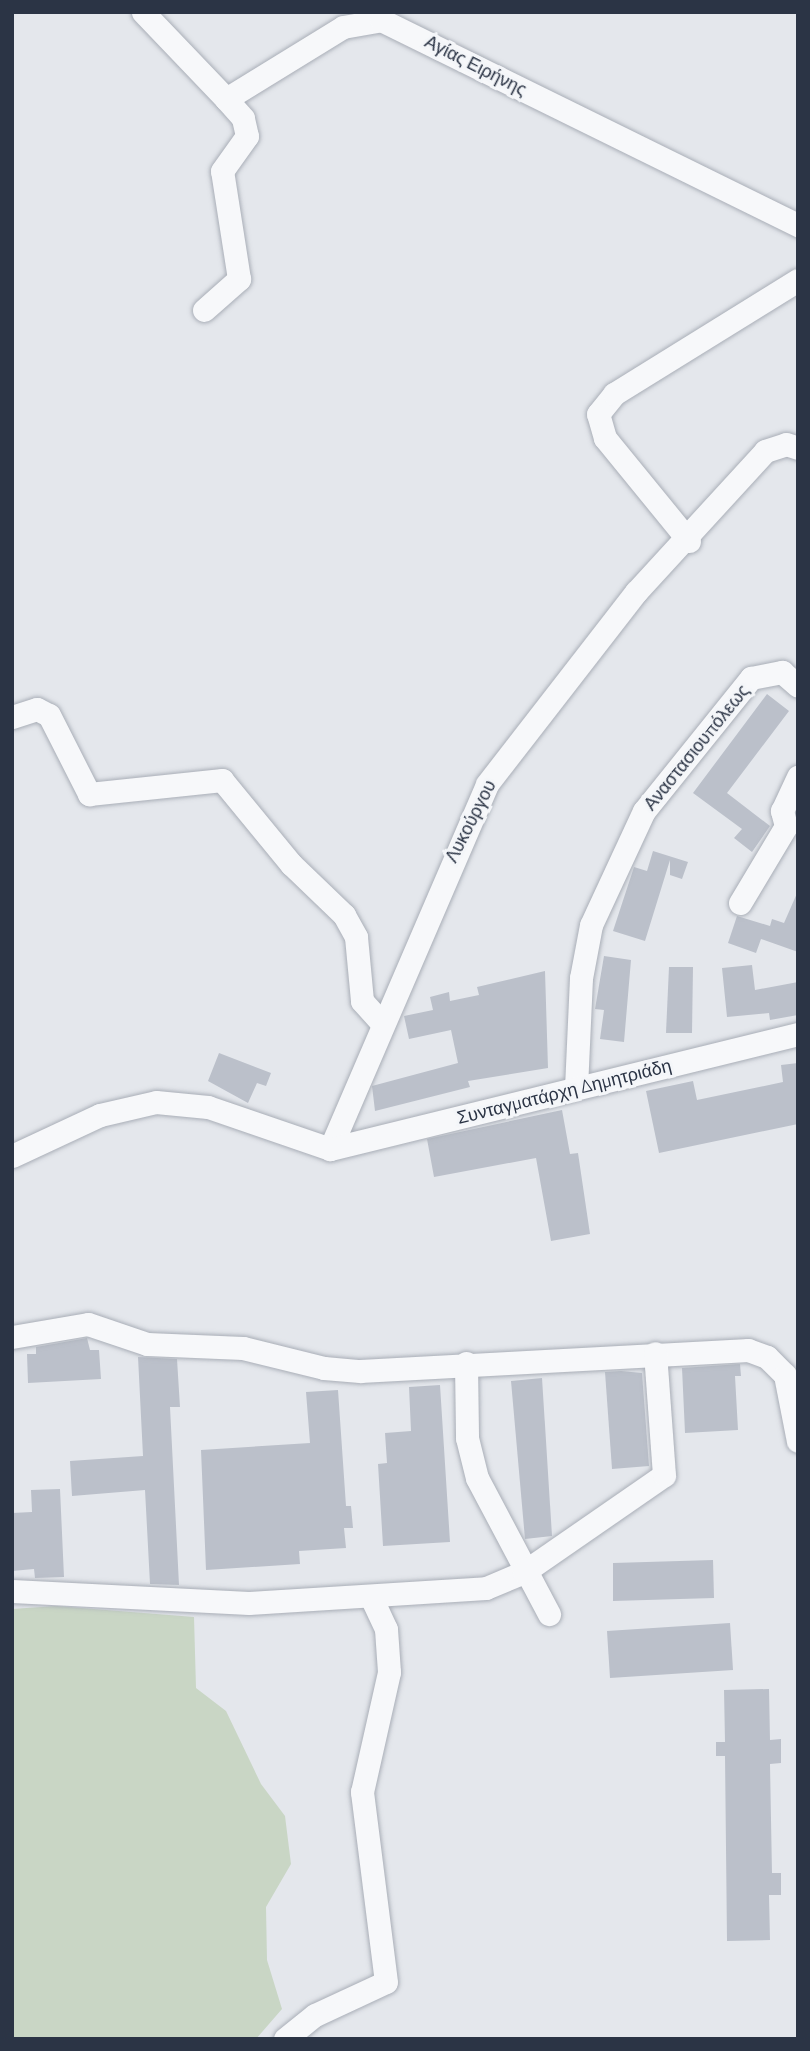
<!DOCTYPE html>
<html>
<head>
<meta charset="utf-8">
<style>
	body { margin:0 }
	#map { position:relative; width:810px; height:2051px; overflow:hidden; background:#e4e7ec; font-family:Barlow,sans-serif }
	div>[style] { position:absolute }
	.green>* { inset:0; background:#c9d6c5 }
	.building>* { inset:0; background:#bbc0ca }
	.roads { filter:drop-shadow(0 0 2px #a9aeb7) drop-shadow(0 0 2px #a9aeb7) }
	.minor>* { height:23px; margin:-11.5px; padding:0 11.5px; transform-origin:11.5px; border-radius:11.5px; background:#f7f8fa }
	span { translate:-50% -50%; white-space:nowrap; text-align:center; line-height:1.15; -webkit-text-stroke:6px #f4f6f9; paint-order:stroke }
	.street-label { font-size:18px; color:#2b3445 }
	.frame { position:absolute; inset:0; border:14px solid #2b3445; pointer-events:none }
</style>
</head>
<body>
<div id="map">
	<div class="green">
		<i style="clip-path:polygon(56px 1606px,194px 1617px,196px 1688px,226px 1711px,261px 1784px,285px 1816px,291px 1864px,266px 1907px,267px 1960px,282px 2009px,256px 2039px,12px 2039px,12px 1609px)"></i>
	</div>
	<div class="building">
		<i style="clip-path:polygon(767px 694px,789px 711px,727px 793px,770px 826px,752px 852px,734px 838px,742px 829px,693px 793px)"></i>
		<i style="clip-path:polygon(653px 851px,688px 862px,682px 879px,670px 875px,670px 860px,645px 941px,613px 931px,634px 867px,647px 871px)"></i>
		<i style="clip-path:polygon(798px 891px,798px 952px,761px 939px,756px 953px,728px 943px,737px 916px,770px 926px,772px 919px,784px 923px)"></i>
		<i style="clip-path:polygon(604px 956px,631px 960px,624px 1042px,600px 1039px,604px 1010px,595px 1009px)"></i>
		<i style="clip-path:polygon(752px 965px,755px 990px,798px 982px,798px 1015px,770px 1020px,769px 1013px,727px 1017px,722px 968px)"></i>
		<i style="clip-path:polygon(669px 967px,693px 967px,692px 1033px,666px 1033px)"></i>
		<i style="clip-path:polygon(545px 971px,548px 1068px,468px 1081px,470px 1087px,375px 1111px,372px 1086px,458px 1063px,451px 1030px,409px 1039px,404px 1016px,433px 1010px,430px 997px,449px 992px,450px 1001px,479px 995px,477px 987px)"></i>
		<i style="clip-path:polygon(219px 1053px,271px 1073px,266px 1086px,257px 1083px,248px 1103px,208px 1081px)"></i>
		<i style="clip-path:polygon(798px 1063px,798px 1124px,659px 1153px,646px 1091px,693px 1081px,697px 1100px,783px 1082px,781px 1065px)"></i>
		<i style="clip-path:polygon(562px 1110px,570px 1154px,578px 1153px,590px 1234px,551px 1241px,536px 1158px,434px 1177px,427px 1139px)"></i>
		<i style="clip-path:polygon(87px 1338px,90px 1350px,99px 1350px,101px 1379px,28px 1383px,27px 1354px,36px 1354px,36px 1347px)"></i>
		<i style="clip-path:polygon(138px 1357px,177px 1359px,180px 1407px,170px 1407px,179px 1585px,150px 1584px,145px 1490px,72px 1496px,70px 1461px,143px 1456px)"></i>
		<i style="clip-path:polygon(740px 1364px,741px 1376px,735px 1376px,738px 1430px,685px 1433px,682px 1368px)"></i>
		<i style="clip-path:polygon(621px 1371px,642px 1373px,649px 1466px,612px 1469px,605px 1372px)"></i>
		<i style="clip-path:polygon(542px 1378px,552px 1536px,525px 1539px,511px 1381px)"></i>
		<i style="clip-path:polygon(440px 1385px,450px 1542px,383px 1546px,378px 1464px,387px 1463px,385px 1433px,411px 1431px,409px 1387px)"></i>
		<i style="clip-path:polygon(338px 1390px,346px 1506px,351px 1506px,353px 1528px,344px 1528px,346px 1548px,299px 1551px,300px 1564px,206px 1570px,201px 1450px,310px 1443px,306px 1392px)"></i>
		<i style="clip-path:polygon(60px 1489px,64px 1577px,35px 1578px,34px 1569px,12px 1571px,12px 1513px,32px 1512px,31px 1490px)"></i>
		<i style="clip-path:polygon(713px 1560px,714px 1598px,613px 1601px,613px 1563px)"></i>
		<i style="clip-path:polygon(730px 1623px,733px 1670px,610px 1678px,607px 1631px)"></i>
		<i style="clip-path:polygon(769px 1689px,770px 1740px,781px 1739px,781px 1763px,770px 1764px,772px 1873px,781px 1873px,781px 1895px,769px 1895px,770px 1940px,727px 1941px,725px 1756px,716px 1756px,716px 1742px,725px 1742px,724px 1690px)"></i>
	</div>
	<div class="roads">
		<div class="minor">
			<i style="left:143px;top:12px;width:120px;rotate:46.3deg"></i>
			<i style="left:226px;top:99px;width:137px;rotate:-31.6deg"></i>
			<i style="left:343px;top:27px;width:39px;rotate:-10deg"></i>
			<i style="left:381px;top:20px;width:465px;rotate:26.2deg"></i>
			<i style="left:204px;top:310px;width:47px;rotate:-41.5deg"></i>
			<i style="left:239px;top:279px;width:109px;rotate:-98.9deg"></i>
			<i style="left:222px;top:171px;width:43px;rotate:-54.5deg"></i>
			<i style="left:247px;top:136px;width:18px;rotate:-103deg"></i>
			<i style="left:243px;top:118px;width:25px;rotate:-132deg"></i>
			<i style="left:689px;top:541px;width:133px;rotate:-129.2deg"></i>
			<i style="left:605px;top:438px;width:25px;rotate:-106deg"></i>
			<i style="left:598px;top:414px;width:26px;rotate:-51deg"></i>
			<i style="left:614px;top:394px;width:216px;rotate:-31.8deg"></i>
			<i style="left:12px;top:717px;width:26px;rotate:-18deg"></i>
			<i style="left:37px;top:709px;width:13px;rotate:27deg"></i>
			<i style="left:49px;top:715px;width:89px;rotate:63.1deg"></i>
			<i style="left:89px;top:794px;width:134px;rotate:-6deg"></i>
			<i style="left:222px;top:780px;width:109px;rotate:50.6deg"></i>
			<i style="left:291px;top:864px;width:74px;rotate:43.9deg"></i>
			<i style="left:344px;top:915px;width:25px;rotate:61deg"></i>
			<i style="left:356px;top:937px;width:64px;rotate:84.6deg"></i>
			<i style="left:362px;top:1001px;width:30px;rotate:48deg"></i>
			<i style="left:740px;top:903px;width:90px;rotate:-59.1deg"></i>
			<i style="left:786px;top:826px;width:16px;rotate:-105deg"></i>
			<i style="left:782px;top:811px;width:38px;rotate:-65deg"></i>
			<i style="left:576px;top:1088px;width:110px;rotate:-87.4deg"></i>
			<i style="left:581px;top:978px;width:54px;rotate:-79.3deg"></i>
			<i style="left:591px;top:925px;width:126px;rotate:-65.1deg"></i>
			<i style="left:644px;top:811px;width:171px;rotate:-51.2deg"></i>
			<i style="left:751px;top:678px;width:32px;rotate:-11deg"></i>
			<i style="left:782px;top:672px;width:21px;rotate:41deg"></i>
			<i style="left:330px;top:1149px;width:397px;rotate:-66.7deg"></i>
			<i style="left:487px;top:784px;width:243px;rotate:-52.2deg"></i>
			<i style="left:636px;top:592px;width:191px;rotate:-47.5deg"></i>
			<i style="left:765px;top:451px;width:22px;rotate:-18deg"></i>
			<i style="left:786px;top:444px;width:13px;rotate:18deg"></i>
			<i style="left:330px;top:1149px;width:482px;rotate:-13.8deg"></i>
			<i style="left:12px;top:1156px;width:97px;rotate:-25deg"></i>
			<i style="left:100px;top:1115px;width:57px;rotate:-13.1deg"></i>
			<i style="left:156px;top:1102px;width:52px;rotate:5.5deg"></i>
			<i style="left:208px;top:1107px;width:129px;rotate:19deg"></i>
			<i style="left:12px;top:1337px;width:77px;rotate:-9.7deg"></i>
			<i style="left:88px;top:1324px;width:62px;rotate:18.7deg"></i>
			<i style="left:147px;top:1344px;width:96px;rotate:2.4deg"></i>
			<i style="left:243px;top:1348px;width:83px;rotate:13.9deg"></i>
			<i style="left:324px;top:1368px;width:36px;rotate:5deg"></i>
			<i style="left:360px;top:1371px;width:389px;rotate:-3.1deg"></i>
			<i style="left:748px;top:1350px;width:20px;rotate:20deg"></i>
			<i style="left:767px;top:1357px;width:25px;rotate:45deg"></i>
			<i style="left:785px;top:1375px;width:67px;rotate:78.9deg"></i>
			<i style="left:466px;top:1363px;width:75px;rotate:89.2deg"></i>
			<i style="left:467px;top:1438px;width:41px;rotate:76deg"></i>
			<i style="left:477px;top:1478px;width:154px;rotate:62.1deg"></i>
			<i style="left:12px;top:1591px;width:237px;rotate:2.9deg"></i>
			<i style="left:249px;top:1603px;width:237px;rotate:-3.6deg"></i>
			<i style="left:486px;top:1588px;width:41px;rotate:-22.8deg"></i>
			<i style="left:524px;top:1572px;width:170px;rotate:-34.7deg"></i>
			<i style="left:664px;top:1475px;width:122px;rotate:-94.2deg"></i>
			<i style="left:285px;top:2039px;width:38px;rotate:-39deg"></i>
			<i style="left:315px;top:2015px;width:78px;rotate:-24.9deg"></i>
			<i style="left:386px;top:1982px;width:192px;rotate:-97.2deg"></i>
			<i style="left:362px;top:1792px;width:123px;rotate:-77.3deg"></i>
			<i style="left:389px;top:1672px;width:43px;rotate:-94deg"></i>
			<i style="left:386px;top:1629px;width:35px;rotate:-115deg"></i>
		</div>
	</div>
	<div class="street-label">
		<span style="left:476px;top:65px;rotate:27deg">Αγίας Ειρήνης</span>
		<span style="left:696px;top:747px;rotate:-51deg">Αναστασιουπόλεως</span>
		<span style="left:470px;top:821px;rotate:-63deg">Λυκούργου</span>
		<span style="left:564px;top:1091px;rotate:-14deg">Συνταγματάρχη Δημητριάδη</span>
	</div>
	<div class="frame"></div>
</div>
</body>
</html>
